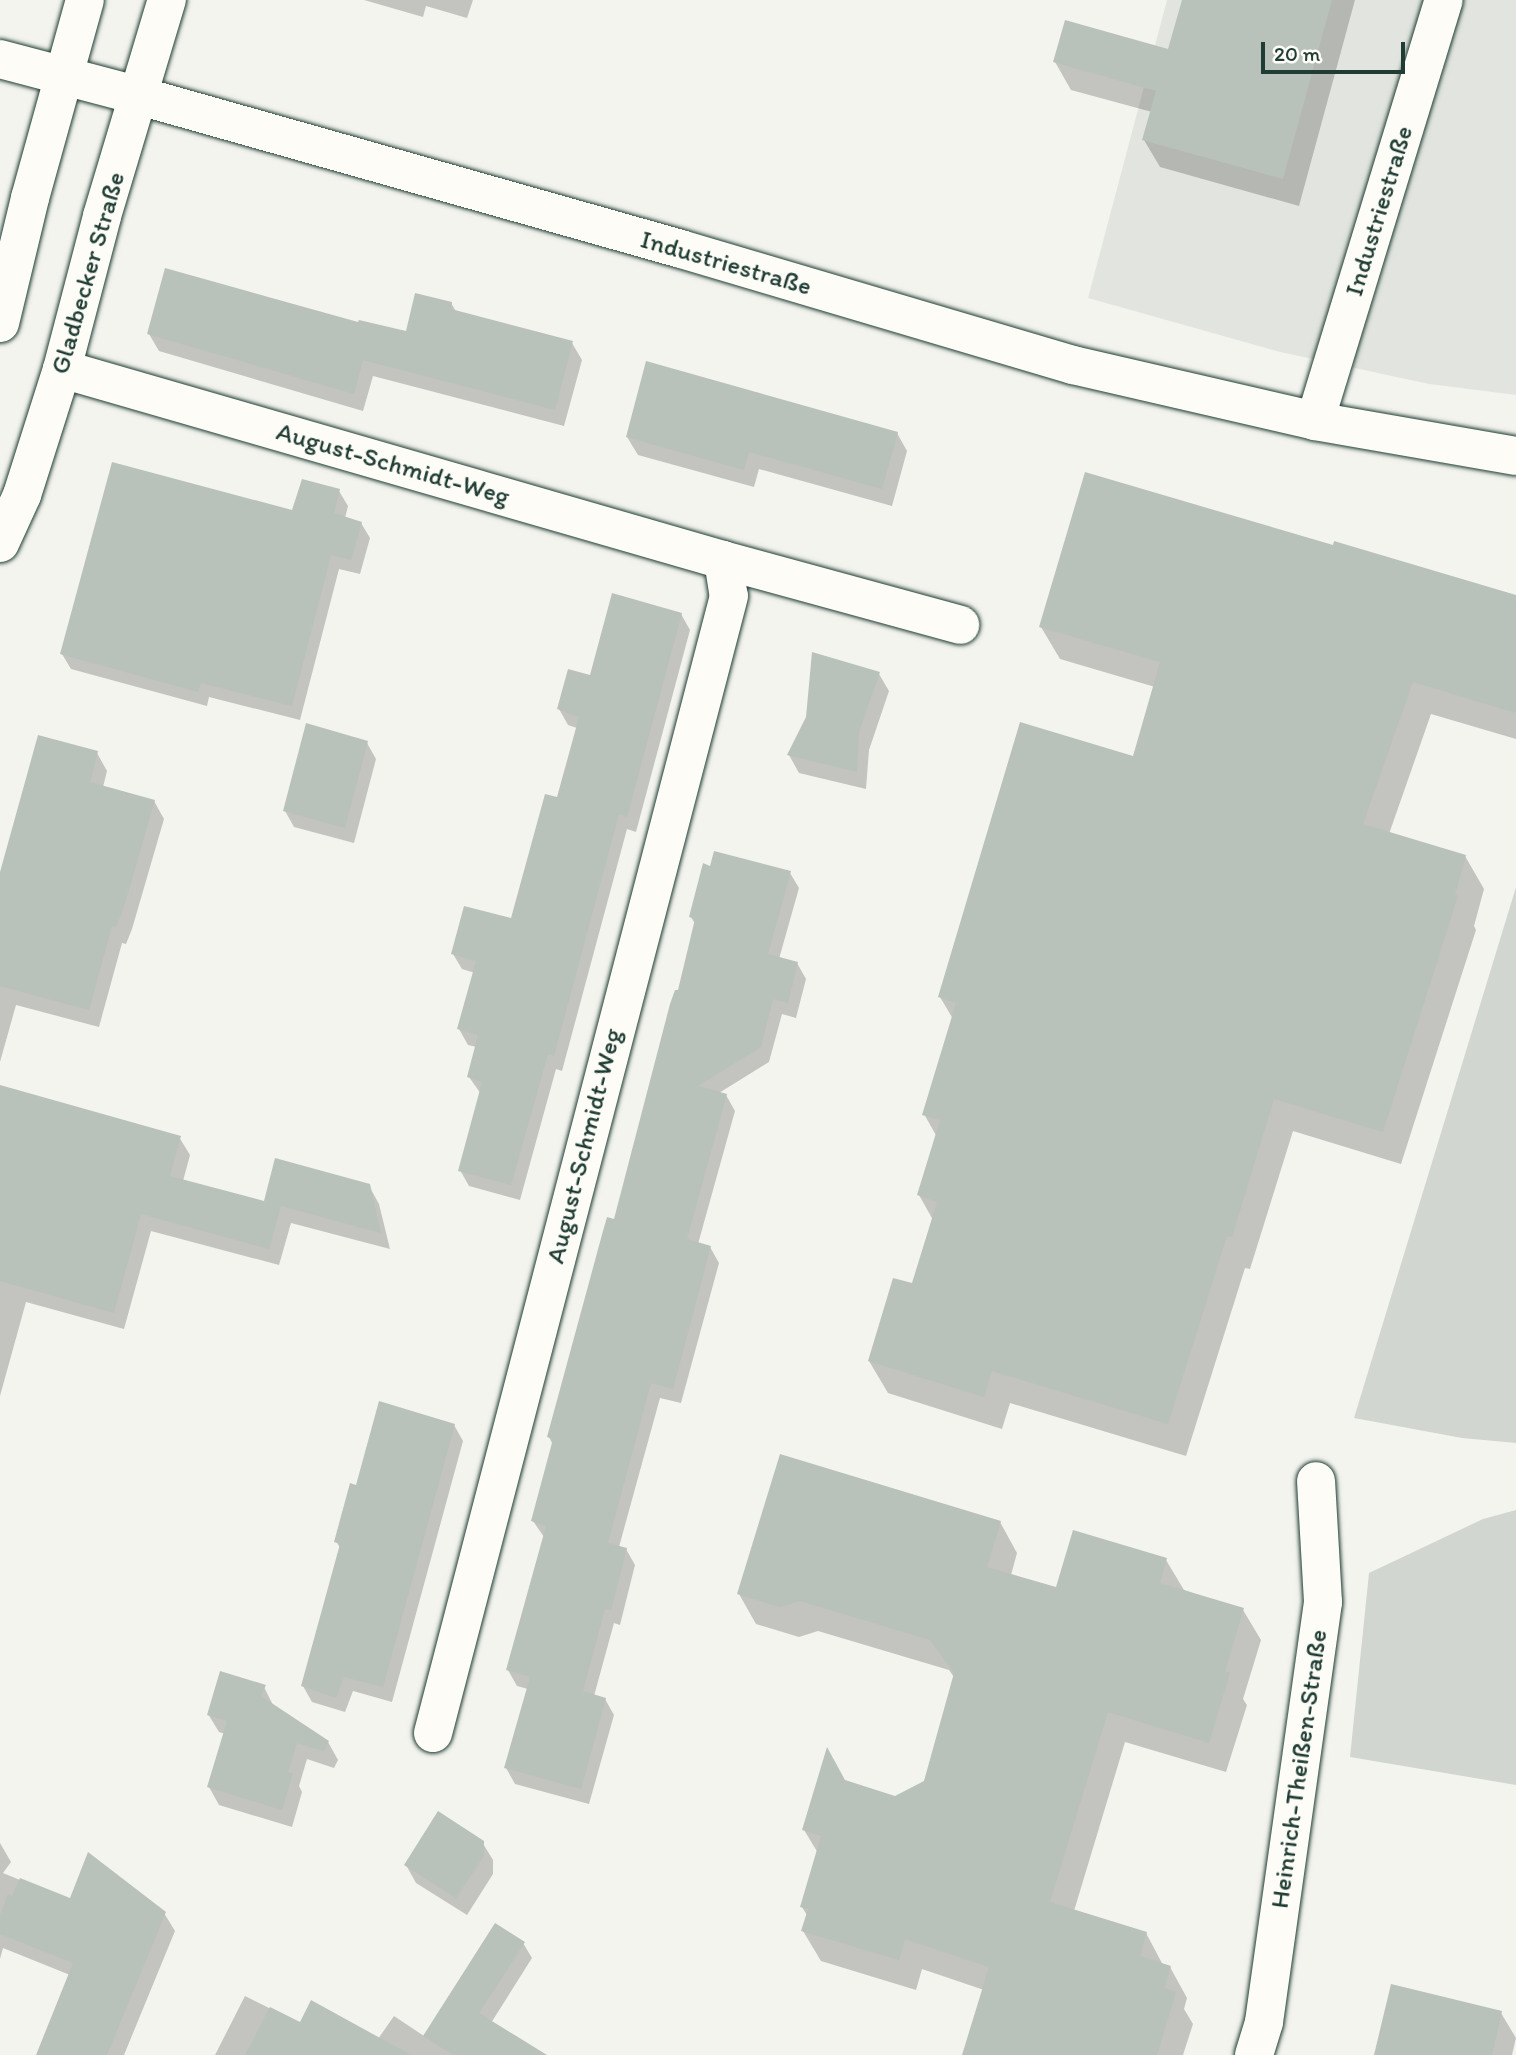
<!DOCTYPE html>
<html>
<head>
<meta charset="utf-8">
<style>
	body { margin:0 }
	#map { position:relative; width:1516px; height:2055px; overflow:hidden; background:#f4f4ef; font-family:Itim,sans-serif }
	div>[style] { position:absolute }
	.built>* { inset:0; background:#e2e5df }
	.green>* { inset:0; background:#d1d6d1 }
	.shadow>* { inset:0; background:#0003 }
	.building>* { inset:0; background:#b9c1bb }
	.roads { filter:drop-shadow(0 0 2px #1f3d34) drop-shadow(0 0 2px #1f3d34) }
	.minor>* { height:38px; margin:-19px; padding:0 19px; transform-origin:19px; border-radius:19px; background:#fdfcf7 }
	.tertiary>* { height:38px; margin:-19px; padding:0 19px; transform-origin:19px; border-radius:19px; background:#fdfcf7 }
	.secondary>* { height:38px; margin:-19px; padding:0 19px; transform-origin:19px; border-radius:19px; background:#fdfcf7 }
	span { translate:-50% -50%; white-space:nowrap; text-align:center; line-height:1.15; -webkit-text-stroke:7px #fdfcf7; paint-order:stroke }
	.street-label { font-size:26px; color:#1f3d34 }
	.scale { position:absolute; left:1261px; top:42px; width:144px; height:32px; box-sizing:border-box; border:4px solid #1f3d34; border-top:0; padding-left:9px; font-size:21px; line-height:24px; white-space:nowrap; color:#1f3d34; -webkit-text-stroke:5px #fdfcf7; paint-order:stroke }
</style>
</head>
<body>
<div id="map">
	<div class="built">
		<i style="clip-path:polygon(1167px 0,1516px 0,1516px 395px,1429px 384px,1280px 352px,1088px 298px)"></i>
	</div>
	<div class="green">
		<i style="clip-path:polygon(1516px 887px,1516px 1443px,1462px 1438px,1354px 1418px)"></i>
		<i style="clip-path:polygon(1516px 1510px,1516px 1785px,1350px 1757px,1369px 1573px,1483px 1519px)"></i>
	</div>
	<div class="shadow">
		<i style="clip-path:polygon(364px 0,473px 0,467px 18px,426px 6px,423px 17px)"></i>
		<i style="clip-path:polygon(1184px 0,1355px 0,1299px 206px,1160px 167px,1144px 140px,1152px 112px,1071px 90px,1055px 62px,1170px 51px)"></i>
		<i style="clip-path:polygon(451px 303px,457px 313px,572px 343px,582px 360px,564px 426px,373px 376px,363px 411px,159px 351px,149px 334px,359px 324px,407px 333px)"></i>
		<i style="clip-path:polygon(897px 433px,907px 451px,892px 506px,759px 469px,754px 487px,638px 455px,627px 437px)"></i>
		<i style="clip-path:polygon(339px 491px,348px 506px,345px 518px,361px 523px,370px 538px,360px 574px,339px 569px,300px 720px,209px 697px,207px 706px,71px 669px,62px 654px,294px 512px)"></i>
		<i style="clip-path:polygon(1334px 548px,1516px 597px,1516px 739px,1431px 714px,1389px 834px,1465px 856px,1484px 889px,1474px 926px,1476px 930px,1401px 1164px,1293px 1131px,1250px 1269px,1245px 1268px,1186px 1456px,1010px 1403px,1002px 1429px,888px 1393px,869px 1361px,913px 1286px,933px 1220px,919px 1195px,937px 1137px,924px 1114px,953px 1019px,940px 997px,1134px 758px,1155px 687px,1060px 659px,1041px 627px)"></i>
		<i style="clip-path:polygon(681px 614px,690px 630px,636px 832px,627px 829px,562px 1071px,556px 1069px,520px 1200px,469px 1186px,460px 1170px,481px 1094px,469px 1077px,477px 1047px,468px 1045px,459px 1029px,475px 973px,462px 969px,453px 954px,512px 920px,558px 799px,577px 728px,568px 725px,559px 709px,591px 677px)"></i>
		<i style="clip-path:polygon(879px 674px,889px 691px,869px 750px,866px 789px,799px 773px,789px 755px)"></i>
		<i style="clip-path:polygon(367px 743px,376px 759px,354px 843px,294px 827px,285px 811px)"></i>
		<i style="clip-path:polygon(97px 753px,107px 771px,103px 787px,154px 801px,164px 819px,132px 929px,126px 944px,122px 943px,99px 1027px,16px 1005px,0 1062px,0 878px)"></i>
		<i style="clip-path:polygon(790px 873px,799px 888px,779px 959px,797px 963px,806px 979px,796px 1018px,782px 1014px,769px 1062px,719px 1093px,726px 1095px,735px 1111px,698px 1244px,710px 1247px,719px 1263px,681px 1403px,660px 1398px,619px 1547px,626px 1549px,635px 1565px,620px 1625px,614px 1623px,594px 1696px,605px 1699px,614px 1715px,589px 1804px,515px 1784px,506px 1768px,528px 1689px,517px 1686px,508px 1670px,544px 1537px,533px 1521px,553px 1445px,549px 1437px,615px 1221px,679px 993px,695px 924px,691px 917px)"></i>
		<i style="clip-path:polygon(0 1087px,179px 1137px,190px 1155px,183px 1181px,265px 1203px,369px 1186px,379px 1204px,390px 1249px,291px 1223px,279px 1265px,151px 1231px,124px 1329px,26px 1302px,0 1396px)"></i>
		<i style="clip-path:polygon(454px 1425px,463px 1441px,392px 1702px,353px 1691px,345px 1712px,312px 1702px,303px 1686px,340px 1548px,336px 1541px,357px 1487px)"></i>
		<i style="clip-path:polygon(1000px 1522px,1017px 1553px,1011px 1575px,1057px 1589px,1166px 1560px,1184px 1590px,1243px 1610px,1261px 1640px,1243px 1699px,1247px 1705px,1226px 1772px,1125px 1742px,1074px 1911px,1146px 1933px,1163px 1965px,1170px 1967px,1187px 1998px,1184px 2009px,1193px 2024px,1183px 2055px,964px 2055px,984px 1990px,922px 1969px,916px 1990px,821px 1961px,803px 1931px,808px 1917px,802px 1907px,818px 1853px,804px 1830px,844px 1780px,895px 1798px,925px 1782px,954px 1677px,949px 1670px,818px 1631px,799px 1637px,756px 1624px,739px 1594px)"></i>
		<i style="clip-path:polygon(264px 1687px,274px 1707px,328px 1742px,338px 1760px,334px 1768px,307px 1759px,299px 1786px,302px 1792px,292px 1827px,219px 1805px,209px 1787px,225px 1734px,219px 1732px,208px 1714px)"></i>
		<i style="clip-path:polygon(482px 1842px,493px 1860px,493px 1874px,467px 1915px,416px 1883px,406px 1865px)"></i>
		<i style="clip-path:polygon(0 1843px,11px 1862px,3px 1873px,71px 1901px,164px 1913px,175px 1931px,124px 2055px,40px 2055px,70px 1975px,3px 1948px,0 1959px)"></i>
		<i style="clip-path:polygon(523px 1943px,532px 1958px,491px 2023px,527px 2055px,215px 2055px,245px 1996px,301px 2024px,378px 2039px,394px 2016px,424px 2036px)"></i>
		<i style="clip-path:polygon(1501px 2013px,1516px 2038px,1512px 2055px,1376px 2055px)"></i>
	</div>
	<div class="building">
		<i style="clip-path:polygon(1182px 0,1332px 0,1283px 179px,1142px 140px,1156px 91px,1053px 62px,1065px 20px,1168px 49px)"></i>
		<i style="clip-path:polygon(165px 268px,358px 322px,359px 320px,406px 331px,415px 293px,452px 302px,451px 309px,573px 341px,555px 410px,363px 360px,354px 394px,147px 334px)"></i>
		<i style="clip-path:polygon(646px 361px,898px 432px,882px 489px,749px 452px,744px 470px,626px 437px)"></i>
		<i style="clip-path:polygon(112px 462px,292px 510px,302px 479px,340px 489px,334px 513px,362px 522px,351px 560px,331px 555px,292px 706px,201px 683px,198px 692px,60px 654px)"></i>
		<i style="clip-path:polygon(1085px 472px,1333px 545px,1334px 541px,1516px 595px,1516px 713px,1413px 682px,1363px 824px,1466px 855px,1455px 895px,1458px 896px,1383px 1132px,1274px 1099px,1232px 1237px,1227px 1236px,1168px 1424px,992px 1371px,984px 1397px,868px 1361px,893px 1278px,912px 1283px,937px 1202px,917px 1195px,940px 1120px,922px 1115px,956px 1003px,938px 997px,1020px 722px,1133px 756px,1160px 662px,1039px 627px)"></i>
		<i style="clip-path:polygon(612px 593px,682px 613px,627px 817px,619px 814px,554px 1056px,548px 1054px,511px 1185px,458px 1171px,482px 1082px,467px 1077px,478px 1035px,457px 1029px,476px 961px,451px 954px,464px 906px,511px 918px,545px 794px,557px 797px,579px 717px,557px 709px,568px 669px,590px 675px)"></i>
		<i style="clip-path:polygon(812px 652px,880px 672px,859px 732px,857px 772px,787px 755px,806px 717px)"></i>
		<i style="clip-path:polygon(306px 723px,368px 741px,345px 828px,283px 811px)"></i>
		<i style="clip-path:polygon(38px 735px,98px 751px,90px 782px,155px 800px,123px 910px,116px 927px,112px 926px,89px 1010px,0 986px,0 872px)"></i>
		<i style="clip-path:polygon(714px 851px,791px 871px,768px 954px,798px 962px,788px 1003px,773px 999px,761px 1047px,698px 1086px,727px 1094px,687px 1239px,711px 1246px,673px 1389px,651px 1383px,608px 1543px,627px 1548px,611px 1610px,605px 1609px,583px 1691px,606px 1698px,581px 1789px,504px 1768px,530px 1677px,506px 1670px,546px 1526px,531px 1521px,553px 1439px,547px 1437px,603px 1231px,607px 1217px,614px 1219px,670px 1004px,675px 990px,678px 990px,695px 919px,689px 917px,703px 863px,710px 866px)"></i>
		<i style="clip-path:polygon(0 1085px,181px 1136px,170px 1176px,264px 1201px,275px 1158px,370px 1184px,381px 1233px,281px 1206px,269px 1249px,141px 1214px,114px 1313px,0 1281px)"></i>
		<i style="clip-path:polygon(379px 1401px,455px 1424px,383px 1687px,344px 1677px,336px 1698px,301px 1686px,340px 1544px,334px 1542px,350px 1483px,356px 1485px)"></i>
		<i style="clip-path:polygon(780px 1454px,1001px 1521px,987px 1567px,1056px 1587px,1073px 1530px,1167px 1558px,1160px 1583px,1244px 1608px,1225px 1671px,1230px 1673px,1209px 1743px,1108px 1712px,1050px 1902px,1147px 1932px,1140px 1956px,1171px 1966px,1164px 1988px,1176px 1992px,1157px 2055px,962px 2055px,989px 1967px,905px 1939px,899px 1960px,801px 1931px,808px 1909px,800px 1907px,821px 1836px,802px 1830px,827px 1747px,845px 1780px,895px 1796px,924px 1781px,954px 1673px,930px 1640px,800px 1601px,780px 1607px,737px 1594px)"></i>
		<i style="clip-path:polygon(220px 1671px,266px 1685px,261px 1696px,329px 1741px,324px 1751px,297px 1743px,288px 1772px,293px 1773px,282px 1810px,207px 1787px,227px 1721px,207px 1715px)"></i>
		<i style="clip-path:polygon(438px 1811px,484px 1841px,484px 1856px,456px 1898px,404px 1865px)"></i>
		<i style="clip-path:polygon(88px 1852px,166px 1912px,107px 2055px,36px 2055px,73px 1963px,0 1934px,0 1915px,8px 1894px,12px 1896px,20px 1878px,70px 1898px)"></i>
		<i style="clip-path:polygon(495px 1923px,525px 1942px,479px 2013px,547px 2055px,453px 2055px,423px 2036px)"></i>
		<i style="clip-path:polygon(1391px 1984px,1502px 2011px,1492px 2055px,1374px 2055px)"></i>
		<i style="clip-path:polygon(311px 2000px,411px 2055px,245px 2055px,270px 2007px,300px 2022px)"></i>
	</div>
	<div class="roads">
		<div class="minor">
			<i style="left:0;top:59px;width:145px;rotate:14.8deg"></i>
			<i style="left:62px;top:369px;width:688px;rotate:16.12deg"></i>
			<i style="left:723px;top:560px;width:36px;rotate:81deg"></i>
			<i style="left:729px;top:596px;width:1175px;rotate:104.59deg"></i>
			<i style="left:1315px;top:421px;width:440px;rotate:-73deg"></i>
			<i style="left:723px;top:560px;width:246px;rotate:15.3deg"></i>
			<i style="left:1254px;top:2055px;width:34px;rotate:-73deg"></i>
			<i style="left:1264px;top:2022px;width:424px;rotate:-82deg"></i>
			<i style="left:1323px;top:1602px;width:121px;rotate:-93.3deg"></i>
		</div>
		<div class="tertiary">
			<i style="left:140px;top:96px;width:562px;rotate:15.79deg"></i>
			<i style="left:681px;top:249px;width:409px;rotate:16.5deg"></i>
			<i style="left:1073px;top:365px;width:248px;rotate:13deg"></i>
			<i style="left:1315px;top:421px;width:204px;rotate:9.9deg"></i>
		</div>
		<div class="secondary">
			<i style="left:0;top:323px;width:129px;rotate:-76.5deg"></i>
			<i style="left:30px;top:198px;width:205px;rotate:-74.5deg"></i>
			<i style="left:0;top:543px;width:53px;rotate:-65.4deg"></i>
			<i style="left:22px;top:495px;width:132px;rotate:-72.4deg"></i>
			<i style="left:62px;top:369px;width:158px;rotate:-75.3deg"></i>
			<i style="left:102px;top:216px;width:226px;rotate:-73.3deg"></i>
		</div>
	</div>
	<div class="street-label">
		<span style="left:1379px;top:211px;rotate:-73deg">Industriestraße</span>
		<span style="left:726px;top:263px;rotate:16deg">Industriestraße</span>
		<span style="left:88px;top:273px;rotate:-74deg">Gladbecker Straße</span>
		<span style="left:393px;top:464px;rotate:16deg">August-Schmidt-Weg</span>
		<span style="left:584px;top:1146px;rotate:-76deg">August-Schmidt-Weg</span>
		<span style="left:1299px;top:1769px;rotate:-82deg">Heinrich-Theißen-Straße</span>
	</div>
	<div class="scale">20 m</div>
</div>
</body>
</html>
